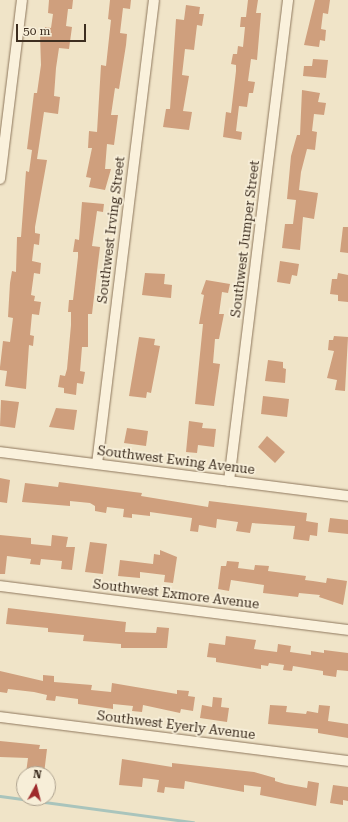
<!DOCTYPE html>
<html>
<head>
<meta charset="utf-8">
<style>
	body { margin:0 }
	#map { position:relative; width:348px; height:822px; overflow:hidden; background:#f0e4c8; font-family:"Roboto Serif",serif }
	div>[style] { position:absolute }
	.stream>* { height:3px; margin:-1.5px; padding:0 1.5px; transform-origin:1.5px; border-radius:1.5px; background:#a9c4bc }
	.building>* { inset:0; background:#cf9f7d }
	.roads { filter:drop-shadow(0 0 1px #8d765c) drop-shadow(0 0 1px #8d765c) }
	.minor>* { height:10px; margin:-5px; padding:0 5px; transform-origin:5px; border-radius:5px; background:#faf1dc }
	span { translate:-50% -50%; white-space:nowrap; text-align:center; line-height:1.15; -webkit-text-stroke:3.5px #f7eed8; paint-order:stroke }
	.street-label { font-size:13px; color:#3d2e20 }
	.north { position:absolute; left:16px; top:766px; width:40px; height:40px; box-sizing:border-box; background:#f7eed8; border:1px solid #ada18e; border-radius:50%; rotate:7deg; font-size:11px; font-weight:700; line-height:16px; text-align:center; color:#3d2e20 }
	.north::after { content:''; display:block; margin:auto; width:14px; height:18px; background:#9e2a2b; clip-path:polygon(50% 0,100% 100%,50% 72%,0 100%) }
	.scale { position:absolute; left:16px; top:24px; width:70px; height:18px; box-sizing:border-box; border:2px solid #3d2e20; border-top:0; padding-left:5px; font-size:12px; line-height:14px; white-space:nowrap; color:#3d2e20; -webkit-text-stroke:3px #f7eed8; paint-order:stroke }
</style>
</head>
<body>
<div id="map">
	<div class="stream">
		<i style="left:0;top:796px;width:195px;rotate:7.7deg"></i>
	</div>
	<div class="building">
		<i style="clip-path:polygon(49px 0,73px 0,72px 9px,68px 9px,66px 26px,72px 27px,69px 49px,59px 48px,56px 68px,54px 96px,60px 97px,58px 114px,44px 112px,37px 159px,47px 160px,35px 227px,35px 233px,40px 234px,39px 245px,34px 244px,32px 261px,41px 263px,40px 274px,34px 273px,31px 295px,35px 296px,34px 301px,41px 302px,39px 315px,32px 314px,30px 335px,34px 336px,33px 346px,29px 345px,26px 389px,5px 386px,7px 371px,0 370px,0 367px,3px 341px,10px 342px,13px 318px,8px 317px,10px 283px,12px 271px,16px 272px,17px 237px,21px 237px,26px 171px,29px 172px,32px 150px,27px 149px,34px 93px,37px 93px,41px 65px,40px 35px,44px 35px,45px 27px,51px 28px,53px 14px,48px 13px)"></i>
		<i style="clip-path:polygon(110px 0,131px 0,130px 9px,123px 8px,120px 33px,127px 34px,126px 45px,119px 89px,115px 88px,111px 115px,118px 115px,114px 145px,107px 144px,105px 169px,111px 169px,105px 190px,89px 187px,91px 178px,86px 177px,92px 148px,88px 148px,89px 131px,97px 132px,101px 65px,106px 66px,111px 20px,108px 19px)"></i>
		<i style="clip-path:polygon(248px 0,258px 0,256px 13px,261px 13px,257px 60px,251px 59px,248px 81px,255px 82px,253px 93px,249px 93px,247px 107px,239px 106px,236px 131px,242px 132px,241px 140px,223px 137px,226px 112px,231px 113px,236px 71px,236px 65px,231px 64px,233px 54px,237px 54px,238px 46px,243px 47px,245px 27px,240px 27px,241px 17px,246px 17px)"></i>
		<i style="clip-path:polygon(315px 0,330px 0,328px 14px,323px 13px,321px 29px,326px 30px,325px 41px,320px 40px,319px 47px,304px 45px)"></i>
		<i style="clip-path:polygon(186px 5px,200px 7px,199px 14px,204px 14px,202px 26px,197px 25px,194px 50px,185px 49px,182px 75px,189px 76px,183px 111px,192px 112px,189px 130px,163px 127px,166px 109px,170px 109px,176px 19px,184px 20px)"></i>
		<i style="clip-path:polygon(313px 59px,328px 60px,326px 78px,303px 76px,304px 66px,312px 66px)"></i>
		<i style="clip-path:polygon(302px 90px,320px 93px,318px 102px,326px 103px,324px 115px,314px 114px,312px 131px,317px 132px,315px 150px,307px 149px,301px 172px,299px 190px,318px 193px,314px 219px,303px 217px,300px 250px,282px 248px,285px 224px,293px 224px,296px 200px,287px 199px,291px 156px,297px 135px,300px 135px)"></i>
		<i style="clip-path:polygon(82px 202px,104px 204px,103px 212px,97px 211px,92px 246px,100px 247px,97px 271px,92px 314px,88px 314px,88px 347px,82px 347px,80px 371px,85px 372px,83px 384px,77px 383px,76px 395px,64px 393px,64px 388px,58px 387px,60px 375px,65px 376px,67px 369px,71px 325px,71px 312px,68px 312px,69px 300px,73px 300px,78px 257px,78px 252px,73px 252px,75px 239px,79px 240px)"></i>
		<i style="clip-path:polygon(343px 227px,348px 227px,348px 253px,340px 252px)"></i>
		<i style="clip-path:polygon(280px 261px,299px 264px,297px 276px,292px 275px,290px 284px,277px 282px)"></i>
		<i style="clip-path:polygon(145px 273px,165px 274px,164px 284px,172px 285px,171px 298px,142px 295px)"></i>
		<i style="clip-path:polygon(338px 273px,348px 275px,348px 302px,338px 301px,338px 295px,330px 294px,332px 279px,337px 279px)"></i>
		<i style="clip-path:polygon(206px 280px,230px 284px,228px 293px,222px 292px,219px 314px,224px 314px,219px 339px,215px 339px,213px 363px,220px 364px,214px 406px,195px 404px,203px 324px,199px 324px,204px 295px,201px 294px)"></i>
		<i style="clip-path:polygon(334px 336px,348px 337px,345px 391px,335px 390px,337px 380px,327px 378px,334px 351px,328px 350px,329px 340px,333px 340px)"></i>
		<i style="clip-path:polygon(139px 337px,155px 339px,154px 345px,160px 346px,151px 393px,147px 392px,146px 398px,129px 396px)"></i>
		<i style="clip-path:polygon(268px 360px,283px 362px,283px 368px,286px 369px,285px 383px,265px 381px)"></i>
		<i style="clip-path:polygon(263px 396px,289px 399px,287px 417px,261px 414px)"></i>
		<i style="clip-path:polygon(1px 400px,19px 402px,15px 428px,0 426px)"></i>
		<i style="clip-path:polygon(56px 408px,77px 410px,74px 430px,49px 427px)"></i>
		<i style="clip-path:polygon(189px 421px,203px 423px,202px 428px,216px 429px,214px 447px,198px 445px,197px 453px,186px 452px)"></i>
		<i style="clip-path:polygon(127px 428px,148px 431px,146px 446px,124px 443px)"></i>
		<i style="clip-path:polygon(267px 436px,285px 452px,275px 463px,258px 447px)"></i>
		<i style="clip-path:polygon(0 478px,10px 480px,7px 503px,0 502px)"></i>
		<i style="clip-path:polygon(59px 482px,134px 492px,142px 493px,141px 496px,208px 507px,209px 501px,307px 513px,306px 521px,318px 523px,317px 536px,310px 535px,309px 541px,293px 539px,295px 526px,252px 523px,250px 533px,236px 531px,238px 522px,217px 519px,216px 528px,199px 525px,198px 532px,190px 531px,192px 518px,150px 512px,150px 516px,132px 514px,132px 518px,123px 517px,124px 509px,107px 507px,106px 513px,95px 511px,95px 506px,90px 503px,70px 501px,70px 506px,22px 502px,25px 483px,58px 487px)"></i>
		<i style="clip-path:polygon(330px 518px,348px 520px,348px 534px,328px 532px)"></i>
		<i style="clip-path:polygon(0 535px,31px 538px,31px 544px,51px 546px,52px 535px,68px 537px,66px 547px,75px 547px,72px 570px,61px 569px,62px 561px,41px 559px,40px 565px,30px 564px,31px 559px,7px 556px,5px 574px,0 574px)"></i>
		<i style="clip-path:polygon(90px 542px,107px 544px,103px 574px,85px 572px)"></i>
		<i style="clip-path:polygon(160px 550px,177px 557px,173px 583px,164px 582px,165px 575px,140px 572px,140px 578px,118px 576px,120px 560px,153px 564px,154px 554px,160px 555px)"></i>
		<i style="clip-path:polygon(227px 561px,239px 562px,238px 568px,254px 570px,255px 565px,269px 566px,268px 571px,306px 576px,305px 580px,313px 581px,326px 583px,327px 578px,347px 581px,343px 605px,319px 597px,320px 595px,299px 593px,298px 597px,263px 593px,264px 585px,231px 580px,229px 591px,218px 589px,221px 566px,226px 566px)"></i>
		<i style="clip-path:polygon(8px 608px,126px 622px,125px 632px,156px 633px,157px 627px,169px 628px,167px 648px,121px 648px,121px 644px,83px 641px,84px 635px,48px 632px,48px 628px,6px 624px)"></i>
		<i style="clip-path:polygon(226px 636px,256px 640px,254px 649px,277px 652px,278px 644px,291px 646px,290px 652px,311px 655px,311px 651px,324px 653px,324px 650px,348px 653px,348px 671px,337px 670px,336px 677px,323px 675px,323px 671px,293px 666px,292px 671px,283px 670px,284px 665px,269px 663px,268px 666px,261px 665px,261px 669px,216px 662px,216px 658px,207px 657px,209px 643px,225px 645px)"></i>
		<i style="clip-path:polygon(0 671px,43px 681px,43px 675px,54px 676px,54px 682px,92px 685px,91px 690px,111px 692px,112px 683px,177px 694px,177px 690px,189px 691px,188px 696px,195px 697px,193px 711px,181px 709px,180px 713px,143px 705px,142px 712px,132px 711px,133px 706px,113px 704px,113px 709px,78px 704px,78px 699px,56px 696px,55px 701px,46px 700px,47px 695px,34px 692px,8px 689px,7px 693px,0 692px)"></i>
		<i style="clip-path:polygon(213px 697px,222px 698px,221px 707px,229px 708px,227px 722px,200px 718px,202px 705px,212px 707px)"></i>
		<i style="clip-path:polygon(270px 705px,287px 706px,286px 712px,306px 714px,307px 711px,318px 713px,319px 705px,330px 706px,328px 721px,348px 724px,348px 738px,318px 733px,318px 729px,268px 724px)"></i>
		<i style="clip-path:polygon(0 741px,40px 745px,39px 749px,47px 749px,44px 774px,26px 773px,28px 758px,0 757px)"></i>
		<i style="clip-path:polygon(122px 759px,172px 767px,172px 763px,254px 772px,275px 778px,275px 781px,285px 784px,307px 788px,308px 781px,319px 783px,316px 806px,260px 795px,261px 787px,244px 785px,244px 792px,185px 781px,184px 789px,165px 787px,164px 793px,157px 792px,159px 780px,143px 778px,142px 787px,119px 785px)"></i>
		<i style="clip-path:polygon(333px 785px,348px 787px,348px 801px,343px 800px,343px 805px,330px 803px)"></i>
	</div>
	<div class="roads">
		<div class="minor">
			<i style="left:0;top:179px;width:180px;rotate:-83deg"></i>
			<i style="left:0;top:452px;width:351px;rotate:7.2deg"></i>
			<i style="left:97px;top:464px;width:467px;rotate:-83deg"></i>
			<i style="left:229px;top:481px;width:485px;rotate:-83deg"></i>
			<i style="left:0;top:586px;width:351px;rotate:7.2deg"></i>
			<i style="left:0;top:717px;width:351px;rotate:7.2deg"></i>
		</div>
	</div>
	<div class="street-label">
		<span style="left:112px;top:230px;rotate:-83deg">Southwest Irving Street</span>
		<span style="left:246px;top:239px;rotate:-83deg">Southwest Jumper Street</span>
		<span style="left:176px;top:461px;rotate:7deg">Southwest Ewing Avenue</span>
		<span style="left:176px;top:595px;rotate:7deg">Southwest Exmore Avenue</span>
		<span style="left:176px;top:726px;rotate:7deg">Southwest Eyerly Avenue</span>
	</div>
	<div class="north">N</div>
	<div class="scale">50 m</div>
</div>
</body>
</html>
